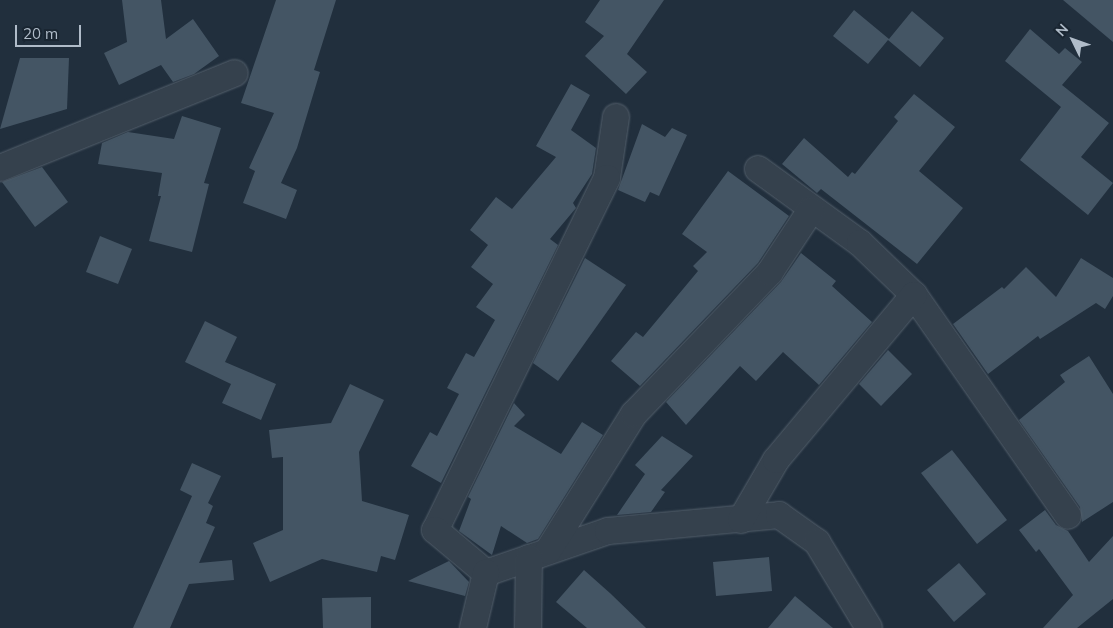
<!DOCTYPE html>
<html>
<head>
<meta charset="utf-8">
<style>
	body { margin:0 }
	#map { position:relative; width:1113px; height:628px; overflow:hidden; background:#212f3d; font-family:Mulish,sans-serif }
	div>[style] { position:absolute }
	.building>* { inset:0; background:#445564 }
	.roads { filter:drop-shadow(0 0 1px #535f6b) drop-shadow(0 0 1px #535f6b) }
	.minor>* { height:26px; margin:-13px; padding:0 13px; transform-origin:13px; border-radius:13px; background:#35414d }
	span { translate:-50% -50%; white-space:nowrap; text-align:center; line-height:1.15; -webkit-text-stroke:4px #1a2632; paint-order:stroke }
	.north { position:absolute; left:1048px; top:15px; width:50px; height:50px; -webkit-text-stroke:4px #1a2632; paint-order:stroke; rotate:312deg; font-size:14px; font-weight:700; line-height:20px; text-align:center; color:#b0bcc9 }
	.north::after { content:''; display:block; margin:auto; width:18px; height:22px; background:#b0bcc9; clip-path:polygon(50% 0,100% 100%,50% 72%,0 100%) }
	.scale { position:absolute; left:15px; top:25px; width:66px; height:22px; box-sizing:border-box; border:2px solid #b0bcc9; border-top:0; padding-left:6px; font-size:15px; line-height:18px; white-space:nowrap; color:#b0bcc9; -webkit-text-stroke:4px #1a2632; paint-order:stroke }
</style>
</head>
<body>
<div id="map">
	<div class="building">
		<i style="clip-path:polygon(122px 0,161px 0,166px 39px,193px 19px,219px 56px,194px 74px,173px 82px,161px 65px,119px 85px,104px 53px,127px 42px)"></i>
		<i style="clip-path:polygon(276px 0,336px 0,314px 70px,320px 72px,297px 148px,281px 183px,297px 190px,286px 219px,243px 203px,255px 171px,249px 168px,274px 113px,241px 103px)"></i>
		<i style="clip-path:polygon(600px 0,664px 0,627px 54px,647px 72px,626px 94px,585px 56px,604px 36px,585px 22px)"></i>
		<i style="clip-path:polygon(1063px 0,1113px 0,1113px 42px)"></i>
		<i style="clip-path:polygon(854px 10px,889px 39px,912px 11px,944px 38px,920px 67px,888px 40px,868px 64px,833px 36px)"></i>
		<i style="clip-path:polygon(1030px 29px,1059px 54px,1065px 48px,1082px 62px,1062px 85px,1109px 123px,1081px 157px,1113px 183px,1088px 215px,1020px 160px,1061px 107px,1005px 61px)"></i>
		<i style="clip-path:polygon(20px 58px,69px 58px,67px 109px,0 129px)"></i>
		<i style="clip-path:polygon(571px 84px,590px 95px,571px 130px,596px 148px,592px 174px,573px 203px,576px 208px,550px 239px,558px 245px,441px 483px,411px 466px,430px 432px,437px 436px,459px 394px,447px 388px,466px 353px,474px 357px,495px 320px,476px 307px,493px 284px,471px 267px,488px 245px,470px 230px,496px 197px,512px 209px,556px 157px,536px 146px)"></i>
		<i style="clip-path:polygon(914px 94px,955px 127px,919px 171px,963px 208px,917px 264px,821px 189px,817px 193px,782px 164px,804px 138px,848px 177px,852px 172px,855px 174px,898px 121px,894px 117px)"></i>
		<i style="clip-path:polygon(182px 116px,221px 128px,204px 183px,209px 184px,192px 252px,149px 241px,161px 196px,158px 196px,162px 173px,98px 164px,102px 143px,128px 132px,174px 139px)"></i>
		<i style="clip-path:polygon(642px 124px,665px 137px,672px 128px,687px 135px,659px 196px,650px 192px,645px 202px,618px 190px)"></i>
		<i style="clip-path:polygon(42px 167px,68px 202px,35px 227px,2px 182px)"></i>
		<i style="clip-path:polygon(728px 171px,789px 216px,758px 263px,640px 386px,611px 361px,636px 332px,643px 337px,698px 271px,693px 266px,707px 252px,682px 234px)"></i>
		<i style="clip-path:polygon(100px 236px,132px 249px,118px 284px,86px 272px)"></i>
		<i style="clip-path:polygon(801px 253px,836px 281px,832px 286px,872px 322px,819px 385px,783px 352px,756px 381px,740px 366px,686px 425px,666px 402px,781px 282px)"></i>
		<i style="clip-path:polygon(585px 258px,626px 285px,558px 381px,533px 363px)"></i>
		<i style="clip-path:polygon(1081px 258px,1113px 278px,1113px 296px,1105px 309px,1096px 303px,1040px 339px,1038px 336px,988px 374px,953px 324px,1002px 287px,1004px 289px,1026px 267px,1056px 297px)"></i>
		<i style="clip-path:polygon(205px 321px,237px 337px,225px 362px,276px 384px,261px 420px,222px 403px,231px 384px,185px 362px)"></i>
		<i style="clip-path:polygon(888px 350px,912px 374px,881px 406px,859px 384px)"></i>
		<i style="clip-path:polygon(1089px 356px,1113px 394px,1113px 502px,1082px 522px,1080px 507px,1019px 420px,1065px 382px,1060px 375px)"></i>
		<i style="clip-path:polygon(350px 384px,384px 400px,359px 452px,362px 501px,409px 515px,395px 560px,381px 556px,377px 572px,322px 559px,270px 582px,253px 543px,283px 530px,283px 457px,272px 458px,269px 430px,331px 423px)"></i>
		<i style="clip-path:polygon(514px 403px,525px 415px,514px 426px,561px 454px,582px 422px,603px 435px,538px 539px,527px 543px,501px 526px,492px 555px,459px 531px,471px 499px,468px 497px)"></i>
		<i style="clip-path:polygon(662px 436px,693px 456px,661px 490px,665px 492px,651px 512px,617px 515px,645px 474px,635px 465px)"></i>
		<i style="clip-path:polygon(952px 450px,1007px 520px,977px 544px,921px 473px)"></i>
		<i style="clip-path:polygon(192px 463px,221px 476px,208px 503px,213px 506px,206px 523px,215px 527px,199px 563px,232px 560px,234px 580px,189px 584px,170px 628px,133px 628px,192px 496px,180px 490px)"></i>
		<i style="clip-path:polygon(1045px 510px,1056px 525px,1068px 531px,1089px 562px,1113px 536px,1113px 599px,1077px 628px,1043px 628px,1073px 595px,1039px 549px,1036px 552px,1019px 530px)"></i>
		<i style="clip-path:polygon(769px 557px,772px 591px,716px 596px,713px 562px)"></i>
		<i style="clip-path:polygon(449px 561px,469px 582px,465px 596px,408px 581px)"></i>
		<i style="clip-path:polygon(959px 563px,986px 594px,954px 622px,927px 590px)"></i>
		<i style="clip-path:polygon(584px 570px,611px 594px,646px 628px,587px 628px,556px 602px)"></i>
		<i style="clip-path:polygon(795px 596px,833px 628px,768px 628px)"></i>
		<i style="clip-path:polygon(371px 597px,371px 628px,323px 628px,322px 598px)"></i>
	</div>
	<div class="roads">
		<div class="minor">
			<i style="left:616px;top:117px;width:62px;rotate:98.4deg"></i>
			<i style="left:607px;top:178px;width:392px;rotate:116deg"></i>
			<i style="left:435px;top:530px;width:67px;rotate:40.1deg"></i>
			<i style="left:486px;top:573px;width:129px;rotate:-19deg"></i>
			<i style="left:608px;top:531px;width:172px;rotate:-5.3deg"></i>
			<i style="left:779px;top:515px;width:47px;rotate:35.4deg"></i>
			<i style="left:817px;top:542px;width:100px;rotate:58.8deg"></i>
			<i style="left:0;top:168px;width:253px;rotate:-22deg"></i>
			<i style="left:758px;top:169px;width:126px;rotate:36deg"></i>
			<i style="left:860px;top:243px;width:75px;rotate:43.9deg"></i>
			<i style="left:914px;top:295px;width:269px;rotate:55.1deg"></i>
			<i style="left:741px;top:520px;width:69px;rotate:-59.7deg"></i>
			<i style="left:776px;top:460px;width:215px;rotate:-50.1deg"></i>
			<i style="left:548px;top:551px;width:162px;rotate:-57.9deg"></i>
			<i style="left:634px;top:414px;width:197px;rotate:-46.2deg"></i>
			<i style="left:770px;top:272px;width:74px;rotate:-56.5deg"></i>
			<i style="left:473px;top:628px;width:57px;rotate:-76.7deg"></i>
			<i style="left:528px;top:628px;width:70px;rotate:-89.2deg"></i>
		</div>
	</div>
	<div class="north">N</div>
	<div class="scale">20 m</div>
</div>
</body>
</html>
